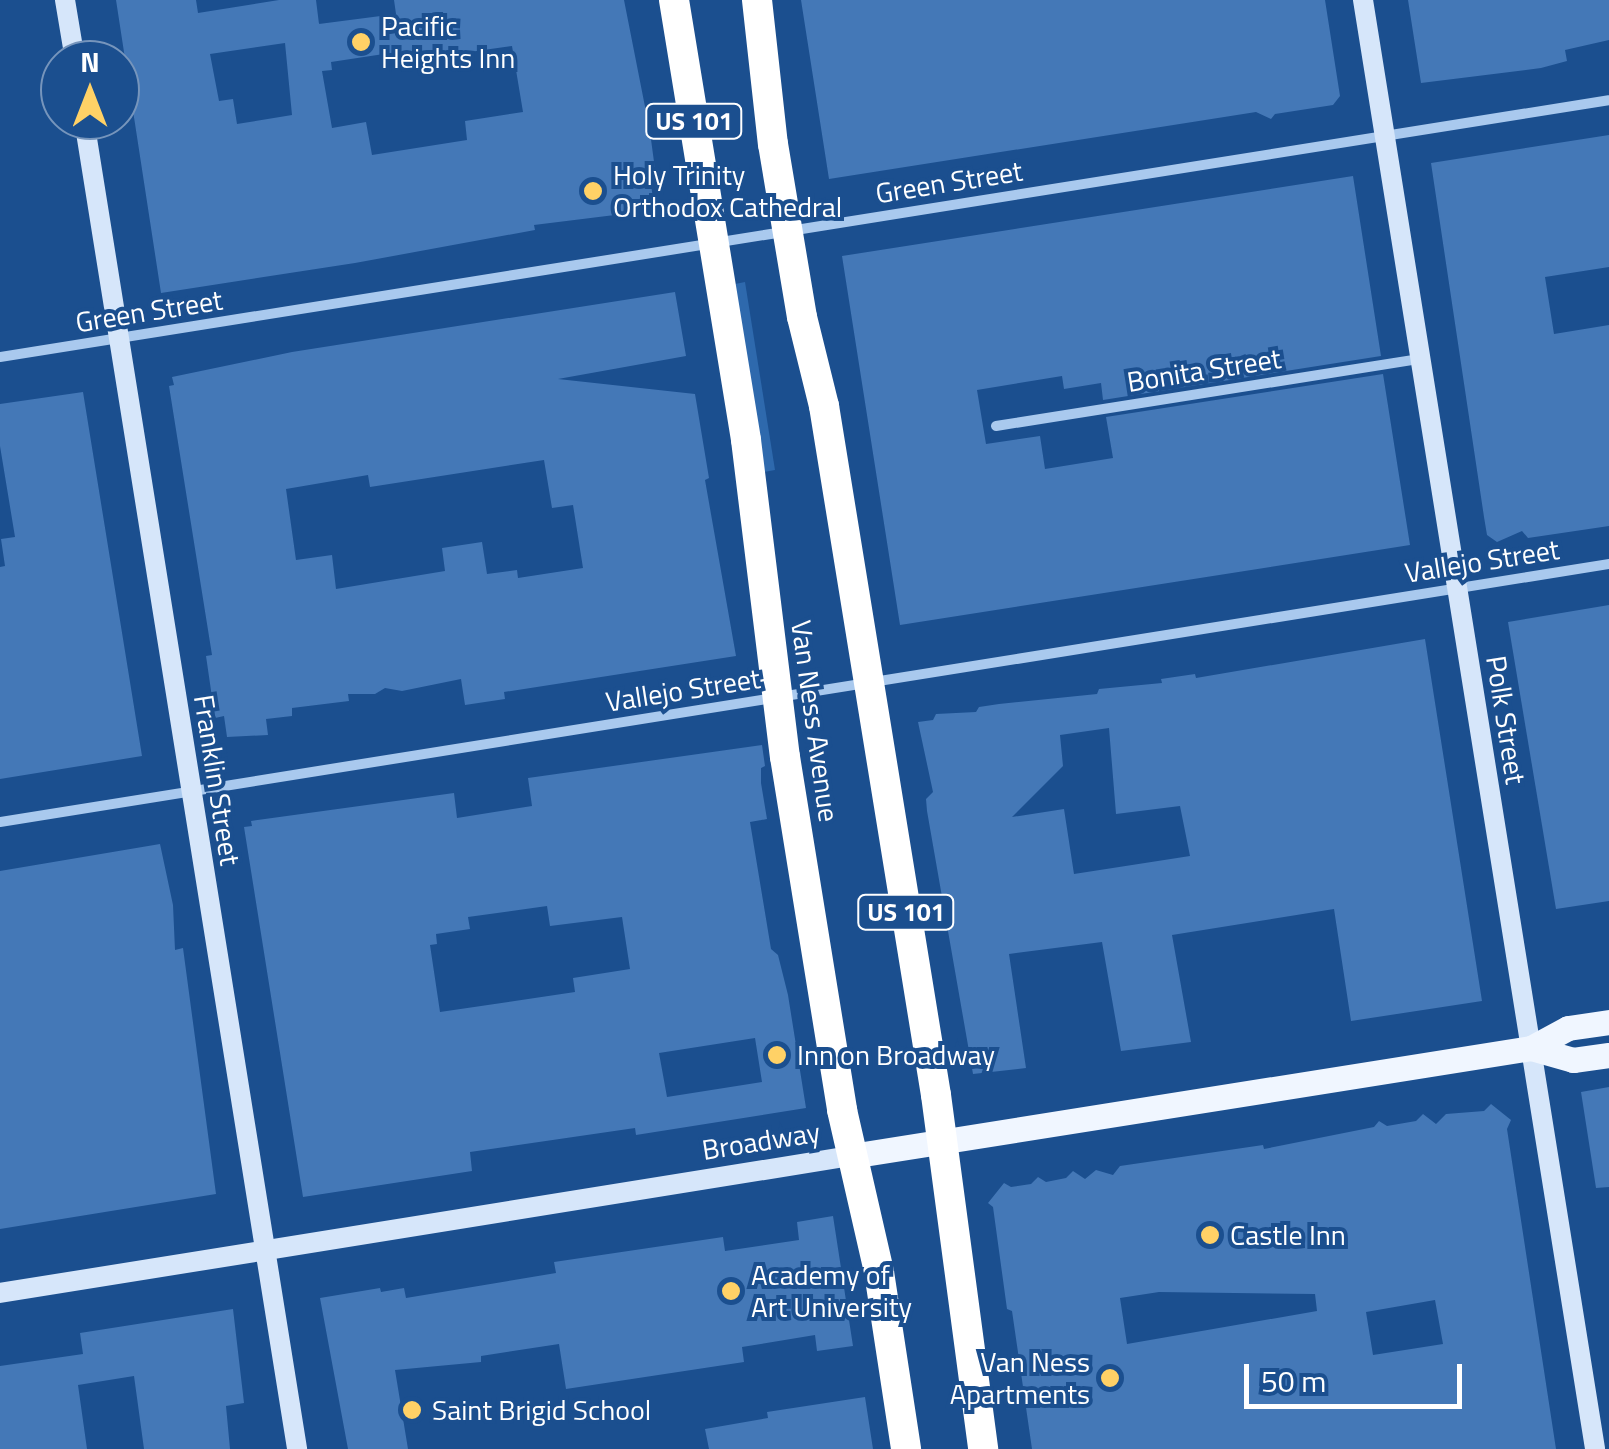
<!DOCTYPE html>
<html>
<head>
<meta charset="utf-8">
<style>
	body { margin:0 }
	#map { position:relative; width:1609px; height:1449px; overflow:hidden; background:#1b4f8f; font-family:"Titillium Web",sans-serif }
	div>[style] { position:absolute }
	.green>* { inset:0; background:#2e69ad }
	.building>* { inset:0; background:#4478b7 }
	.street>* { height:10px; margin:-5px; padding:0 5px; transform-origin:5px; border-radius:5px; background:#a9c9ee }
	.secondary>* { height:20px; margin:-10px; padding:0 10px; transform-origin:10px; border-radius:10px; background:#d6e6fa }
	.primary>* { height:25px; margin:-12.5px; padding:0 12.5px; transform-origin:12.5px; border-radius:12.5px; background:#f0f6ff }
	.highway>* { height:30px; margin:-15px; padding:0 15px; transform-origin:15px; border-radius:15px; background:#fff }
	.dots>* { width:28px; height:28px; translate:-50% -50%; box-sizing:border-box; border:5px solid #1b4f8f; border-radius:50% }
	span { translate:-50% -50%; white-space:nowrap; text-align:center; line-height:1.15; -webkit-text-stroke:8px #1b4f8f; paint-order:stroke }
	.shield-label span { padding:2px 8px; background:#1b4f8f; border:2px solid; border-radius:8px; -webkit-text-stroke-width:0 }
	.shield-label { font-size:25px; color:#fff; font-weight:700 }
	.poi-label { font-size:28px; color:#fff }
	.left { translate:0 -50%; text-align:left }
	.right { translate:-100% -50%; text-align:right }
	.street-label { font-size:28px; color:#fff }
	.north { position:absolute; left:40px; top:40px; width:100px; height:100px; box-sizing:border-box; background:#1b4f8f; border:2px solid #7695bc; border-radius:50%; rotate:0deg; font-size:28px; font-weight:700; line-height:40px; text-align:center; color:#fff }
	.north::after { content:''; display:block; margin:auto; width:35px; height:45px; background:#ffd166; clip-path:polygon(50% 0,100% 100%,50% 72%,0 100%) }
	.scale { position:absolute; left:1244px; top:1364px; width:218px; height:45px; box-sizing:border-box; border:5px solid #fff; border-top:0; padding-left:12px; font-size:30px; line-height:35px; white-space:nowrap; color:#fff; -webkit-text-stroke:8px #1b4f8f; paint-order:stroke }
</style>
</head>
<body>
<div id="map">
	<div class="green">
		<i style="clip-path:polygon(745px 282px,775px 470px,764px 472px,735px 284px)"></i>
	</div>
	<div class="building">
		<i style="clip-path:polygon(evenodd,116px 0,196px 0,198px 13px,279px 0,316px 0,319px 24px,396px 14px,394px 0,624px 0,650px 132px,657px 184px,651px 185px,653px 198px,637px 200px,639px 212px,534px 225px,535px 230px,355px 263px,161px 293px,116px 0,285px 43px,292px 115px,237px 124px,233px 99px,219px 101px,210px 54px,285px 43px,116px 0,512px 46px,523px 112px,465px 121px,467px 140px,372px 155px,366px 122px,332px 128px,322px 71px,332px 70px,331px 62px,397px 52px,398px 59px,440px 52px,441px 56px,512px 46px)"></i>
		<i style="clip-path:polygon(801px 0,1325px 0,1340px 96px,1333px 105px,1275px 114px,1271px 119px,1256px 112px,829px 179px)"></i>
		<i style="clip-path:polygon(1408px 0,1609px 0,1609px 40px,1565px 50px,1567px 61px,1541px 68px,1421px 83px)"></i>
		<i style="clip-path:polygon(1609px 135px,1609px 267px,1545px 277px,1554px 334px,1609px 325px,1609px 526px,1528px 538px,1522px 531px,1497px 542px,1487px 535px,1484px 517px,1431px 163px)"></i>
		<i style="clip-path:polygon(1353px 176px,1381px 356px,1103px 400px,1101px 383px,1064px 389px,1062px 376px,977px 390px,986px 444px,1040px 436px,1045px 469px,1113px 458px,1106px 417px,1383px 374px,1410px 545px,900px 625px,842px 256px)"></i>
		<i style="clip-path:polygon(evenodd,675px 292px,686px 356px,558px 379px,695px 394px,709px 478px,705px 480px,736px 656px,504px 692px,505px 699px,465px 705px,461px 679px,402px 691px,385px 688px,375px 694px,348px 694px,349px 701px,292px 708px,292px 716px,266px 719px,268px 735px,227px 737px,224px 716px,215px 718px,206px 656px,212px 655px,169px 386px,174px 385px,172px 377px,292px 352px,675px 292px,544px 460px,552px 508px,573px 505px,583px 568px,518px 578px,517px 570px,487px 574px,482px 542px,442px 548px,445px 571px,336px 589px,332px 555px,296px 560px,286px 489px,368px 475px,370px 487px,544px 460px)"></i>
		<i style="clip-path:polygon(83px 392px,142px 756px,0 779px,0 567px,5px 566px,1px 539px,15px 537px,0 446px,0 404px)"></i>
		<i style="clip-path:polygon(1609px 605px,1609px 901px,1556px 909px,1508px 622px)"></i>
		<i style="clip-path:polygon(evenodd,1425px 639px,1482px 1001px,1351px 1021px,1334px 909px,1172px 935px,1191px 1042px,1121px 1051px,1102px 942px,1009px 954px,1026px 1068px,973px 1074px,927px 811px,926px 799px,933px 792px,918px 722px,933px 720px,936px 714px,976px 712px,979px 707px,999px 704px,1097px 694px,1099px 689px,1162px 683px,1161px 679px,1195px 674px,1196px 678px,1425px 639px,1109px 728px,1116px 814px,1180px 806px,1190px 856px,1074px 874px,1064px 809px,1012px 817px,1063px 766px,1060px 735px,1109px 728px)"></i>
		<i style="clip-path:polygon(evenodd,762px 745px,765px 766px,761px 768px,761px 783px,767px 819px,750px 822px,771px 949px,778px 955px,788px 995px,806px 1108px,636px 1135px,635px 1128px,470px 1152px,472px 1171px,303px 1197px,244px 827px,252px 826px,251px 821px,454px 793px,457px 818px,532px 806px,528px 778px,762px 745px,547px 906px,550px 926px,622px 917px,630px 969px,573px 978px,575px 992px,440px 1012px,430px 945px,437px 944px,436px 934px,470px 929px,468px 917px,547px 906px,762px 745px,755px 1038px,762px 1082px,667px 1097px,659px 1053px,755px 1038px)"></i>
		<i style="clip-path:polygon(160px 844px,173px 905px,175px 950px,183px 948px,216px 1194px,0 1229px,0 871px)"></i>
		<i style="clip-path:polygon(1609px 1087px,1609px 1187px,1596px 1188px,1581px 1092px)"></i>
		<i style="clip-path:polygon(evenodd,1491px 1104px,1511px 1120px,1507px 1129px,1556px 1449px,1032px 1449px,1012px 1311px,1007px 1309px,993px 1207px,988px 1203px,1004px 1183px,1011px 1187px,1031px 1184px,1038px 1177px,1046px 1182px,1066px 1178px,1073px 1171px,1085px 1179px,1096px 1170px,1113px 1175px,1120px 1166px,1263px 1145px,1264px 1149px,1374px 1127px,1379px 1121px,1387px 1126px,1416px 1121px,1423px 1114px,1436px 1124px,1446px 1114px,1484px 1111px,1491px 1104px,1159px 1292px,1315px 1294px,1317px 1311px,1127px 1344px,1120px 1298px,1159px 1292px,1491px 1104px,1435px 1300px,1443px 1344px,1373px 1355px,1366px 1312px,1435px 1300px)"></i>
		<i style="clip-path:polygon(833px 1216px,853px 1346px,817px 1351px,815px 1335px,742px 1347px,744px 1362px,566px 1389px,559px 1344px,481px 1356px,481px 1362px,395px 1370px,408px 1449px,348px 1449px,320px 1298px,380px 1288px,381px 1292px,404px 1288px,406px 1298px,556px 1273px,554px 1262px,723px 1237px,725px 1251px,799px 1240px,797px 1222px)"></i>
		<i style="clip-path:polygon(233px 1309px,244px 1403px,226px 1406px,230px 1449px,144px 1449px,134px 1376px,78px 1385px,87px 1449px,0 1449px,0 1366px,83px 1354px,80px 1333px)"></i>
		<i style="clip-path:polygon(865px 1397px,873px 1449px,709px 1449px,705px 1429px,768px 1418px,767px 1412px)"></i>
	</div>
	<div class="street">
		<i style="left:0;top:357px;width:1629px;rotate:-9.07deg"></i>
		<i style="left:996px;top:426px;width:429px;rotate:-9deg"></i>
		<i style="left:0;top:822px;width:1630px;rotate:-9.11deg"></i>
	</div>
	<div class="secondary">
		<i style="left:65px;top:0;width:61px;rotate:80.5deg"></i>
		<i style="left:1363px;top:0;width:1467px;rotate:80.9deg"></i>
		<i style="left:84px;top:120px;width:1346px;rotate:80.89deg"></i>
		<i style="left:0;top:1293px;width:862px;rotate:-9.15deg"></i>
	</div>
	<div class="primary">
		<i style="left:1531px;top:1048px;width:44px;rotate:15.9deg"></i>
		<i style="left:1573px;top:1060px;width:36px;rotate:-8deg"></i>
		<i style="left:851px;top:1156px;width:689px;rotate:-9.02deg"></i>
		<i style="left:1531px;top:1048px;width:42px;rotate:-28.4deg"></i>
		<i style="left:1568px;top:1028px;width:41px;rotate:-8.3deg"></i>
	</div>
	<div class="highway">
		<i style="left:674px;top:0;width:446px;rotate:80.7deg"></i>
		<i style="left:746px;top:440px;width:319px;rotate:83deg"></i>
		<i style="left:785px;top:757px;width:358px;rotate:80.8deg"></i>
		<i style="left:842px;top:1110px;width:166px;rotate:77.1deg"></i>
		<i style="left:879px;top:1272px;width:179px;rotate:81.3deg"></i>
		<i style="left:757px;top:0;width:145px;rotate:83.7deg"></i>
		<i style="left:773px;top:144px;width:175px;rotate:80.5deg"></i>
		<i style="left:802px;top:317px;width:92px;rotate:76.1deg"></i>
		<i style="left:824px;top:406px;width:698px;rotate:80.77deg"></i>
		<i style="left:936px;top:1095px;width:357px;rotate:82.4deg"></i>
	</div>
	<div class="dots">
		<i style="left:361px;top:42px;background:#ffd166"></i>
		<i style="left:593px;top:191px;background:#ffd166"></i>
		<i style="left:777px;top:1055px;background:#ffd166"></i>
		<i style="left:1210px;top:1235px;background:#ffd166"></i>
		<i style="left:731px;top:1291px;background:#ffd166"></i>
		<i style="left:1110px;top:1378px;background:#ffd166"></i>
		<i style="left:412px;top:1410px;background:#ffd166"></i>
	</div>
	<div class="shield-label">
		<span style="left:694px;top:121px">US 101</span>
		<span style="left:906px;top:912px">US 101</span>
	</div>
	<div class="poi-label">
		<span class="left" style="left:381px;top:42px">Pacific<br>Heights Inn</span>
		<span class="left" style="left:613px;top:191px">Holy Trinity<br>Orthodox Cathedral</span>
		<span class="left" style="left:797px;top:1055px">Inn on Broadway</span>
		<span class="left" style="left:1230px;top:1235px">Castle Inn</span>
		<span class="left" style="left:751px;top:1291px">Academy of<br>Art University</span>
		<span class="right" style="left:1090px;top:1378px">Van Ness<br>Apartments</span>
		<span class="left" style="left:432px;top:1410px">Saint Brigid School</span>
	</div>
	<div class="street-label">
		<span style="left:949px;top:182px;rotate:-9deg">Green Street</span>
		<span style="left:149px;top:311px;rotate:-9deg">Green Street</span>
		<span style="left:1204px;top:370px;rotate:-9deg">Bonita Street</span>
		<span style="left:1482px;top:561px;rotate:-9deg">Vallejo Street</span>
		<span style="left:683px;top:690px;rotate:-9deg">Vallejo Street</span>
		<span style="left:1506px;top:720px;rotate:81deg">Polk Street</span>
		<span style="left:815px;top:721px;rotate:82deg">Van Ness Avenue</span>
		<span style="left:217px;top:780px;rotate:81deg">Franklin Street</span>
		<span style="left:761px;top:1141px;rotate:-9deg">Broadway</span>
	</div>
	<div class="north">N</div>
	<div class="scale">50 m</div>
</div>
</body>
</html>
